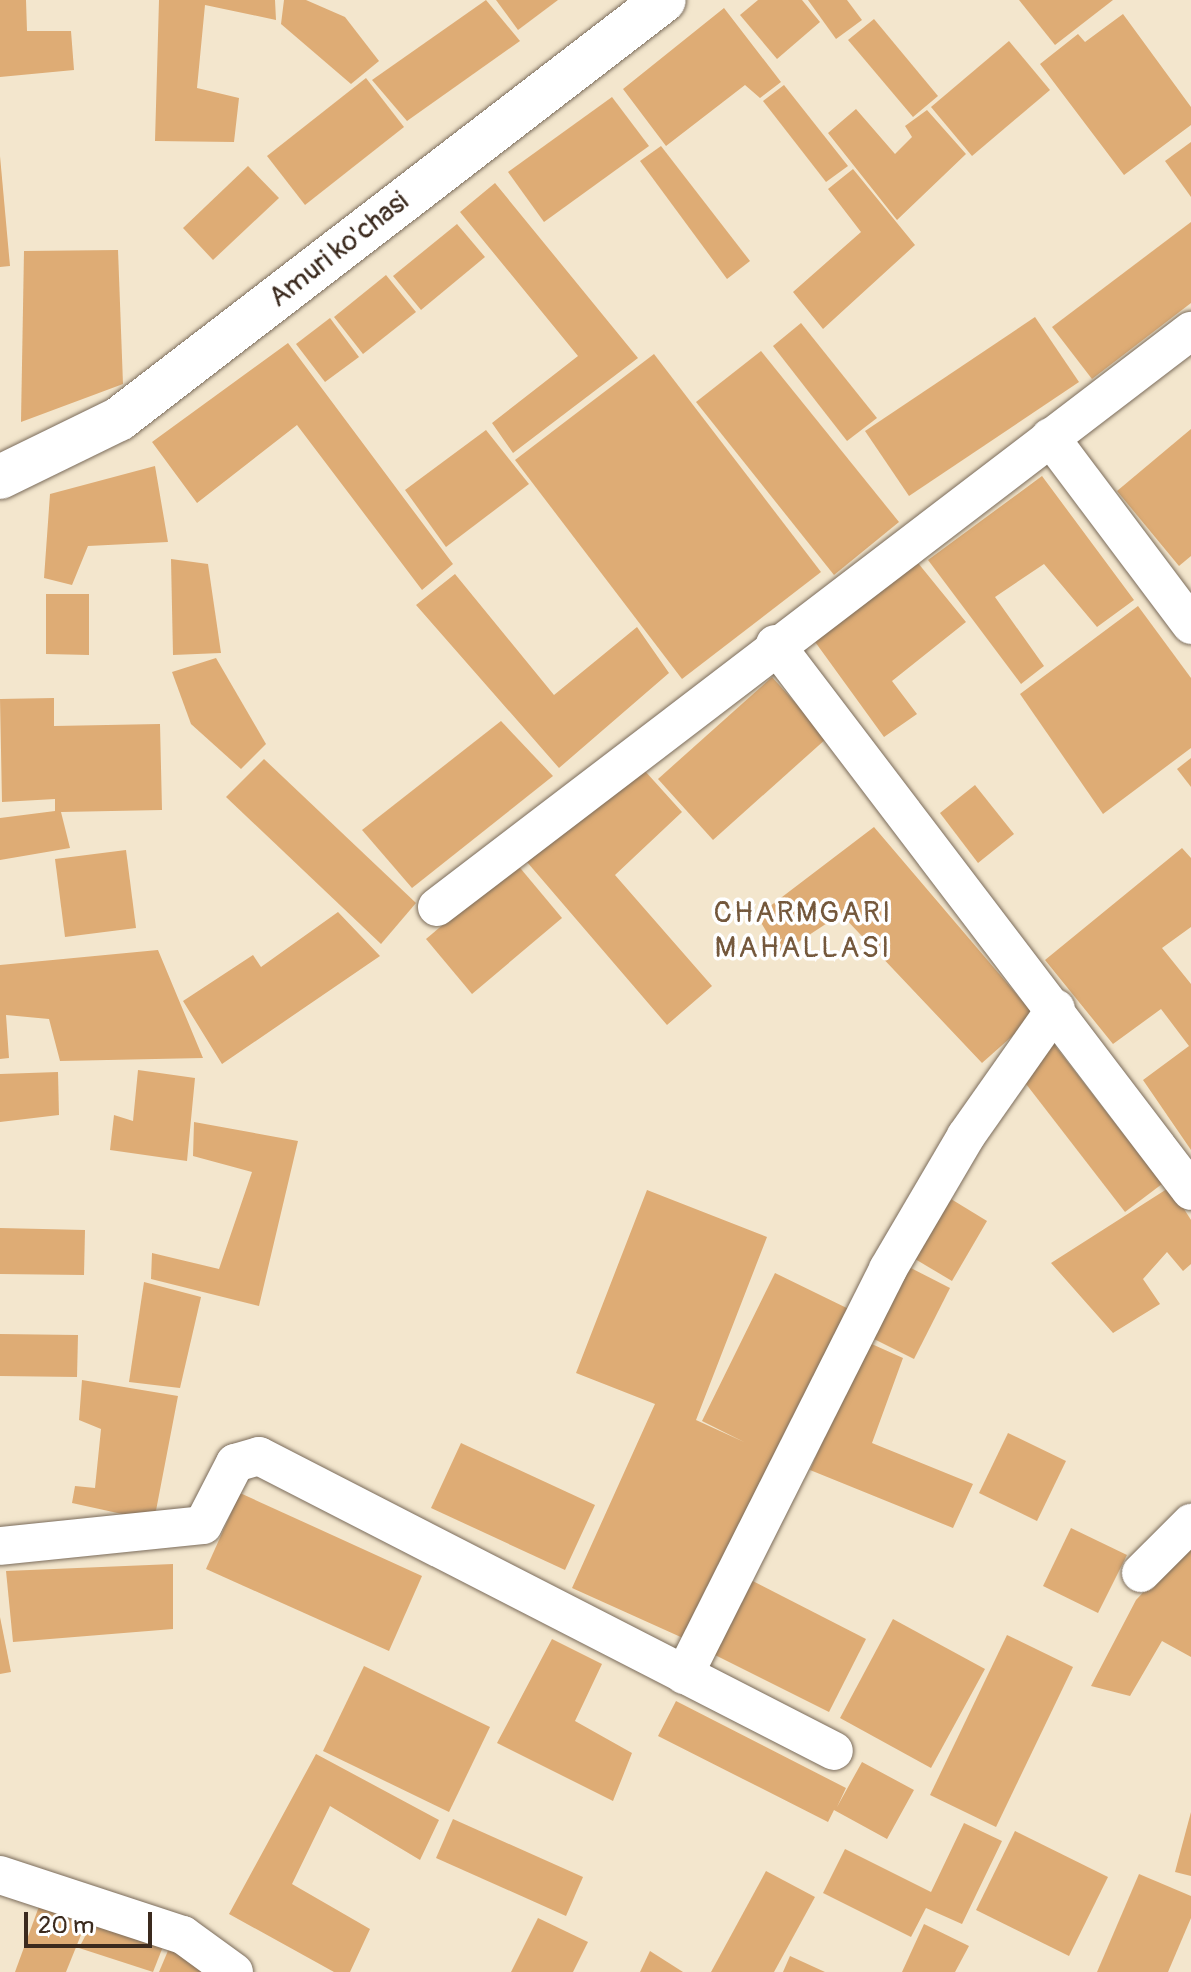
<!DOCTYPE html>
<html>
<head>
<meta charset="utf-8">
<style>
	body { margin:0 }
	#map { position:relative; width:1191px; height:1972px; overflow:hidden; background:#f3e6cd; font-family:Pangolin,sans-serif }
	div>[style] { position:absolute }
	.building>* { inset:0; background:#deac75 }
	.roads { filter:drop-shadow(0 0 2px #7b6c5b) drop-shadow(0 0 2px #7b6c5b) }
	.street>* { height:38px; margin:-19px; padding:0 19px; transform-origin:19px; border-radius:19px; background:#fff }
	.secondary>* { height:44px; margin:-22px; padding:0 22px; transform-origin:22px; border-radius:22px; background:#fff }
	span { translate:-50% -50%; white-space:nowrap; text-align:center; line-height:1.15; -webkit-text-stroke:7px #fff; paint-order:stroke }
	.street-label { font-size:28px; color:#3b2a1e }
	.neighbourhood-label { font-size:30px; color:#74583c; letter-spacing:2px }
	.scale { position:absolute; left:24px; top:1912px; width:128px; height:36px; box-sizing:border-box; border:4px solid #3b2a1e; border-top:0; padding-left:10px; font-size:24px; line-height:28px; white-space:nowrap; color:#3b2a1e; -webkit-text-stroke:6px #fff; paint-order:stroke }
</style>
</head>
<body>
<div id="map">
	<div class="building">
		<i style="clip-path:polygon(0 0,26px 0,27px 31px,71px 31px,74px 70px,0 77px)"></i>
		<i style="clip-path:polygon(159px 0,275px 0,276px 20px,205px 5px,197px 88px,239px 98px,234px 142px,155px 141px)"></i>
		<i style="clip-path:polygon(284px 0,306px 0,345px 17px,379px 61px,351px 84px,281px 24px)"></i>
		<i style="clip-path:polygon(486px 0,520px 41px,407px 121px,372px 80px)"></i>
		<i style="clip-path:polygon(496px 0,558px 0,518px 30px)"></i>
		<i style="clip-path:polygon(758px 0,802px 0,820px 22px,777px 59px,740px 15px)"></i>
		<i style="clip-path:polygon(808px 0,847px 0,862px 20px,836px 39px)"></i>
		<i style="clip-path:polygon(1019px 0,1113px 0,1055px 45px)"></i>
		<i style="clip-path:polygon(724px 8px,781px 82px,760px 98px,745px 85px,666px 146px,623px 89px)"></i>
		<i style="clip-path:polygon(1123px 14px,1191px 107px,1191px 125px,1124px 175px,1040px 64px,1078px 34px,1085px 42px)"></i>
		<i style="clip-path:polygon(874px 19px,938px 96px,913px 117px,848px 40px)"></i>
		<i style="clip-path:polygon(1009px 41px,1050px 90px,972px 156px,931px 107px)"></i>
		<i style="clip-path:polygon(366px 78px,404px 127px,305px 205px,267px 156px)"></i>
		<i style="clip-path:polygon(784px 85px,848px 166px,826px 182px,763px 101px)"></i>
		<i style="clip-path:polygon(612px 97px,649px 146px,544px 222px,508px 172px)"></i>
		<i style="clip-path:polygon(856px 109px,895px 154px,912px 137px,905px 126px,927px 110px,966px 154px,897px 220px,828px 133px)"></i>
		<i style="clip-path:polygon(1191px 142px,1191px 197px,1165px 161px)"></i>
		<i style="clip-path:polygon(661px 146px,750px 261px,727px 279px,640px 161px)"></i>
		<i style="clip-path:polygon(0 156px,10px 266px,0 267px)"></i>
		<i style="clip-path:polygon(248px 166px,279px 198px,213px 260px,183px 228px)"></i>
		<i style="clip-path:polygon(853px 169px,915px 245px,823px 329px,793px 292px,861px 232px,828px 189px)"></i>
		<i style="clip-path:polygon(495px 183px,638px 358px,513px 453px,492px 423px,578px 356px,460px 212px)"></i>
		<i style="clip-path:polygon(1191px 222px,1191px 303px,1092px 379px,1052px 327px)"></i>
		<i style="clip-path:polygon(457px 224px,485px 257px,421px 310px,393px 276px)"></i>
		<i style="clip-path:polygon(118px 250px,123px 384px,21px 422px,24px 251px)"></i>
		<i style="clip-path:polygon(386px 275px,416px 312px,363px 354px,334px 317px)"></i>
		<i style="clip-path:polygon(1035px 317px,1079px 382px,909px 496px,865px 431px)"></i>
		<i style="clip-path:polygon(330px 318px,359px 357px,325px 382px,296px 344px)"></i>
		<i style="clip-path:polygon(801px 323px,877px 418px,847px 441px,773px 346px)"></i>
		<i style="clip-path:polygon(288px 343px,453px 564px,422px 590px,297px 425px,197px 503px,152px 442px)"></i>
		<i style="clip-path:polygon(761px 351px,899px 522px,834px 575px,696px 402px)"></i>
		<i style="clip-path:polygon(654px 354px,821px 572px,682px 679px,515px 460px)"></i>
		<i style="clip-path:polygon(1191px 429px,1191px 556px,1179px 566px,1117px 491px)"></i>
		<i style="clip-path:polygon(486px 430px,529px 484px,446px 547px,405px 490px)"></i>
		<i style="clip-path:polygon(155px 466px,168px 542px,88px 546px,72px 585px,44px 578px,50px 494px)"></i>
		<i style="clip-path:polygon(1042px 476px,1134px 600px,1097px 627px,1044px 564px,995px 597px,1044px 666px,1021px 684px,928px 560px)"></i>
		<i style="clip-path:polygon(171px 559px,208px 564px,221px 653px,173px 655px)"></i>
		<i style="clip-path:polygon(918px 563px,966px 622px,892px 681px,917px 714px,884px 737px,813px 639px)"></i>
		<i style="clip-path:polygon(455px 574px,554px 695px,637px 627px,669px 673px,559px 768px,416px 605px)"></i>
		<i style="clip-path:polygon(46px 594px,89px 594px,89px 655px,46px 654px)"></i>
		<i style="clip-path:polygon(1138px 606px,1191px 678px,1191px 748px,1103px 814px,1020px 694px)"></i>
		<i style="clip-path:polygon(216px 658px,266px 744px,241px 769px,191px 724px,172px 672px)"></i>
		<i style="clip-path:polygon(772px 677px,827px 738px,713px 840px,658px 779px)"></i>
		<i style="clip-path:polygon(54px 698px,54px 726px,160px 724px,162px 810px,61px 812px,70px 848px,0 860px,0 818px,55px 811px,55px 799px,2px 802px,0 699px)"></i>
		<i style="clip-path:polygon(501px 721px,553px 776px,412px 888px,362px 830px)"></i>
		<i style="clip-path:polygon(1191px 758px,1191px 787px,1177px 769px)"></i>
		<i style="clip-path:polygon(264px 759px,416px 903px,381px 944px,226px 797px)"></i>
		<i style="clip-path:polygon(645px 771px,682px 812px,615px 875px,712px 986px,667px 1025px,527px 862px)"></i>
		<i style="clip-path:polygon(975px 785px,1014px 834px,978px 863px,940px 813px)"></i>
		<i style="clip-path:polygon(874px 827px,1035px 1016px,982px 1063px,841px 914px,780px 954px,757px 916px)"></i>
		<i style="clip-path:polygon(1182px 848px,1191px 858px,1191px 927px,1162px 948px,1191px 984px,1191px 1150px,1143px 1080px,1189px 1046px,1161px 1009px,1113px 1044px,1045px 960px)"></i>
		<i style="clip-path:polygon(126px 850px,136px 928px,65px 937px,55px 859px)"></i>
		<i style="clip-path:polygon(516px 863px,562px 918px,472px 994px,426px 939px)"></i>
		<i style="clip-path:polygon(338px 912px,380px 956px,222px 1064px,183px 1001px,253px 955px,261px 967px)"></i>
		<i style="clip-path:polygon(158px 950px,203px 1058px,60px 1061px,49px 1019px,6px 1015px,9px 1058px,0 1059px,0 965px)"></i>
		<i style="clip-path:polygon(1053px 1043px,1162px 1184px,1125px 1212px,1016px 1071px)"></i>
		<i style="clip-path:polygon(138px 1070px,195px 1078px,187px 1161px,110px 1150px,114px 1115px,133px 1121px)"></i>
		<i style="clip-path:polygon(58px 1072px,59px 1115px,0 1122px,0 1074px)"></i>
		<i style="clip-path:polygon(194px 1122px,298px 1141px,259px 1306px,151px 1279px,152px 1253px,219px 1269px,252px 1172px,193px 1156px)"></i>
		<i style="clip-path:polygon(1170px 1187px,1191px 1220px,1191px 1264px,1183px 1271px,1167px 1252px,1143px 1279px,1160px 1304px,1113px 1333px,1051px 1263px)"></i>
		<i style="clip-path:polygon(647px 1190px,767px 1237px,696px 1420px,744px 1442px,702px 1421px,775px 1273px,859px 1314px,694px 1643px,572px 1588px,655px 1404px,576px 1373px)"></i>
		<i style="clip-path:polygon(951px 1199px,987px 1221px,952px 1281px,915px 1259px)"></i>
		<i style="clip-path:polygon(0 1228px,85px 1230px,84px 1275px,0 1274px)"></i>
		<i style="clip-path:polygon(905px 1265px,950px 1288px,914px 1359px,868px 1336px)"></i>
		<i style="clip-path:polygon(144px 1282px,201px 1297px,180px 1388px,129px 1382px)"></i>
		<i style="clip-path:polygon(0 1334px,78px 1335px,77px 1377px,0 1376px)"></i>
		<i style="clip-path:polygon(865px 1341px,903px 1358px,872px 1443px,973px 1484px,953px 1528px,810px 1470px)"></i>
		<i style="clip-path:polygon(82px 1380px,178px 1396px,154px 1521px,72px 1503px,75px 1486px,95px 1488px,101px 1429px,79px 1420px)"></i>
		<i style="clip-path:polygon(1008px 1433px,1066px 1461px,1037px 1521px,979px 1493px)"></i>
		<i style="clip-path:polygon(461px 1443px,595px 1505px,565px 1570px,431px 1508px)"></i>
		<i style="clip-path:polygon(240px 1493px,422px 1576px,389px 1651px,206px 1569px)"></i>
		<i style="clip-path:polygon(1071px 1528px,1127px 1555px,1098px 1613px,1043px 1586px)"></i>
		<i style="clip-path:polygon(1191px 1541px,1191px 1657px,1162px 1641px,1130px 1696px,1091px 1686px,1136px 1600px)"></i>
		<i style="clip-path:polygon(173px 1564px,173px 1629px,13px 1642px,6px 1571px)"></i>
		<i style="clip-path:polygon(745px 1577px,866px 1639px,829px 1712px,707px 1651px)"></i>
		<i style="clip-path:polygon(0 1617px,11px 1672px,0 1674px)"></i>
		<i style="clip-path:polygon(893px 1619px,985px 1669px,931px 1768px,840px 1718px)"></i>
		<i style="clip-path:polygon(1007px 1635px,1073px 1667px,996px 1827px,930px 1795px)"></i>
		<i style="clip-path:polygon(552px 1639px,602px 1664px,575px 1721px,632px 1753px,613px 1801px,497px 1743px)"></i>
		<i style="clip-path:polygon(364px 1666px,490px 1727px,449px 1812px,323px 1751px)"></i>
		<i style="clip-path:polygon(676px 1701px,846px 1788px,837px 1807px,862px 1762px,914px 1790px,887px 1839px,834px 1810px,828px 1822px,658px 1736px)"></i>
		<i style="clip-path:polygon(316px 1754px,439px 1820px,420px 1860px,330px 1806px,292px 1884px,370px 1929px,350px 1972px,334px 1972px,229px 1914px)"></i>
		<i style="clip-path:polygon(1191px 1812px,1191px 1876px,1175px 1872px)"></i>
		<i style="clip-path:polygon(453px 1819px,583px 1877px,566px 1916px,436px 1858px)"></i>
		<i style="clip-path:polygon(964px 1823px,1002px 1841px,962px 1924px,926px 1908px,911px 1937px,823px 1893px,845px 1849px,931px 1892px)"></i>
		<i style="clip-path:polygon(1015px 1831px,1108px 1877px,1069px 1956px,976px 1910px)"></i>
		<i style="clip-path:polygon(766px 1871px,815px 1897px,774px 1972px,711px 1972px)"></i>
		<i style="clip-path:polygon(1139px 1874px,1191px 1896px,1191px 1918px,1168px 1972px,1097px 1972px)"></i>
		<i style="clip-path:polygon(41px 1901px,87px 1920px,66px 1972px,15px 1972px)"></i>
		<i style="clip-path:polygon(538px 1918px,588px 1942px,573px 1972px,511px 1972px)"></i>
		<i style="clip-path:polygon(93px 1921px,164px 1944px,153px 1972px,79px 1948px)"></i>
		<i style="clip-path:polygon(924px 1924px,969px 1946px,955px 1972px,902px 1972px)"></i>
		<i style="clip-path:polygon(170px 1946px,219px 1972px,159px 1972px)"></i>
		<i style="clip-path:polygon(650px 1951px,683px 1972px,640px 1972px)"></i>
		<i style="clip-path:polygon(790px 1956px,825px 1972px,783px 1972px)"></i>
	</div>
	<div class="roads">
		<div class="street">
			<i style="left:1050px;top:437px;width:235px;rotate:53.1deg"></i>
			<i style="left:775px;top:644px;width:687px;rotate:52.75deg"></i>
			<i style="left:437px;top:907px;width:949px;rotate:-37.38deg"></i>
			<i style="left:0;top:1546px;width:204px;rotate:-5.9deg"></i>
			<i style="left:203px;top:1525px;width:70px;rotate:-62.7deg"></i>
			<i style="left:235px;top:1463px;width:25px;rotate:-16deg"></i>
			<i style="left:259px;top:1456px;width:646px;rotate:27.16deg"></i>
			<i style="left:1141px;top:1573px;width:71px;rotate:-45deg"></i>
			<i style="left:684px;top:1675px;width:454px;rotate:-63.3deg"></i>
			<i style="left:888px;top:1269px;width:154px;rotate:-59.6deg"></i>
			<i style="left:966px;top:1136px;width:156px;rotate:-54.9deg"></i>
			<i style="left:0;top:1875px;width:193px;rotate:18.2deg"></i>
			<i style="left:183px;top:1935px;width:63px;rotate:36deg"></i>
		</div>
		<div class="secondary">
			<i style="left:0;top:477px;width:132px;rotate:-26deg"></i>
			<i style="left:119px;top:419px;width:687px;rotate:-37.55deg"></i>
		</div>
	</div>
	<div class="street-label">
		<span style="left:339px;top:250px;rotate:-38deg">Amuri ko'chasi</span>
	</div>
	<div class="neighbourhood-label">
		<span style="left:803px;top:930px">CHARMGARI<br>MAHALLASI</span>
	</div>
	<div class="scale">20 m</div>
</div>
</body>
</html>
